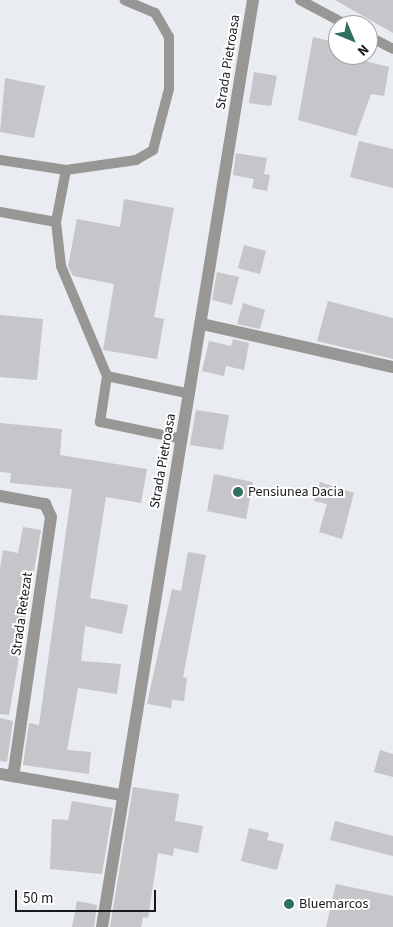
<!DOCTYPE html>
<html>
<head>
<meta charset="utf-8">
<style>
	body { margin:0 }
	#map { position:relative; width:393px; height:927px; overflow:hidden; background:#e9ecf0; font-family:"Source Sans 3",sans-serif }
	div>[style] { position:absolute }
	.building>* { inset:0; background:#c5c5ca }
	.lane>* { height:10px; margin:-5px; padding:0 5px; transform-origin:5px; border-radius:5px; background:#989795 }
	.street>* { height:12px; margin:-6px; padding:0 6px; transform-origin:6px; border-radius:6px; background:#989795 }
	.dots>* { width:14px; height:14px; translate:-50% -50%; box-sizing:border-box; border:2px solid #fff; border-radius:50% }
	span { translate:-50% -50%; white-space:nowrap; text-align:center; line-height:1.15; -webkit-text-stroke:4px #fff; paint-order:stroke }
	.street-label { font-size:14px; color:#191a1b }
	.poi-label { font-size:14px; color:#191a1b }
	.left { translate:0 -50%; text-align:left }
	.north { position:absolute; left:328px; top:15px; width:50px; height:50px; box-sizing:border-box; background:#fff; border:1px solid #a3a3a4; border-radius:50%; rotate:135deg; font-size:14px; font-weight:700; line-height:20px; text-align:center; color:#191a1b }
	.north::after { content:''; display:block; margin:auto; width:18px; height:22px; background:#30705f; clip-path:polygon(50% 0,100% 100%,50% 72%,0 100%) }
	.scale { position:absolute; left:15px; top:890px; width:141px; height:22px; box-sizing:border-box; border:2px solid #191a1b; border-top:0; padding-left:6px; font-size:15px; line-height:18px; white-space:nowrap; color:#191a1b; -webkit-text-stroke:4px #fff; paint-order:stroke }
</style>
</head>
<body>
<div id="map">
	<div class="building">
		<i style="clip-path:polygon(335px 0,393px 0,393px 33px)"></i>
		<i style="clip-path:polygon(313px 37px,338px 43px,338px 55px,354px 55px,353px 58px,389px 67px,384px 96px,371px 94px,356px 136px,298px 120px)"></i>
		<i style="clip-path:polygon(254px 72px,277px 76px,271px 106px,249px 103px)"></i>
		<i style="clip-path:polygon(5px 78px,45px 86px,34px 138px,0 132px)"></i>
		<i style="clip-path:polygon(359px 141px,393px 149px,393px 188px,350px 177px)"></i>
		<i style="clip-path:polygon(236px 153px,267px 158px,264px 174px,270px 175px,267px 191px,252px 188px,254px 179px,233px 175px)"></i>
		<i style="clip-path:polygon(124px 199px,174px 208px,154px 317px,164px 319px,157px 359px,103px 350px,114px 284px,73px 276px,68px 266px,77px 219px,120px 227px)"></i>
		<i style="clip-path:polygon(244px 245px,266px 251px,260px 274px,238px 268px)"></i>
		<i style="clip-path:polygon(217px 272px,239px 277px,232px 305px,212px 300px)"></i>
		<i style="clip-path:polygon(328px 301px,393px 318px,393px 359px,317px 341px)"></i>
		<i style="clip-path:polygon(243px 303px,265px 310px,260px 329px,237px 324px)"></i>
		<i style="clip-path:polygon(0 315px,43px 319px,37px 380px,0 377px)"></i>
		<i style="clip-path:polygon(233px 339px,249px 343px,244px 370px,226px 366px,224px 376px,202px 371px,209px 341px,231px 346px)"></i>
		<i style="clip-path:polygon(196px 410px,229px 415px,223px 450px,190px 445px)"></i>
		<i style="clip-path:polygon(0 423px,62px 429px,60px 455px,147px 469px,141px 503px,106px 497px,90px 598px,128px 605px,122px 634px,85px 626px,81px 661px,121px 664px,117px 694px,78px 688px,67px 750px,91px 752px,89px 774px,23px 765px,29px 723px,39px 725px,72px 489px,10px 483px,11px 473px,0 472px)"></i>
		<i style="clip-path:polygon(214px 474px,253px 482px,246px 519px,207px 511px)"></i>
		<i style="clip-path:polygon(320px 482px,354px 493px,342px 539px,319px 532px,327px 504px,314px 501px)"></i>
		<i style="clip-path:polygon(23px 527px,41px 530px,9px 715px,0 714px,0 568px,3px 550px,18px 553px)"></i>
		<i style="clip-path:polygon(188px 552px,206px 555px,183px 677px,187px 678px,184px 701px,172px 700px,171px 708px,147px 704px,172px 589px,181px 591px)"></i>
		<i style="clip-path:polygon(0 718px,13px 721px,7px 762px,0 761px)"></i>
		<i style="clip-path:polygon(380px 750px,393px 754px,393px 777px,374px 772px)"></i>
		<i style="clip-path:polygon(133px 787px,179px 794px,175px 821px,203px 826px,198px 853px,174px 848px,173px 856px,158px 853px,148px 918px,143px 917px,141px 927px,110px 927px)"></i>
		<i style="clip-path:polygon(72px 801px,113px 808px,102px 874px,50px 869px,52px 819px,68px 820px)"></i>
		<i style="clip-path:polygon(335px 821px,393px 836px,393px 856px,330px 840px)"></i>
		<i style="clip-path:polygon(249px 828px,269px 833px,267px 840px,284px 844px,277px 870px,241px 861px)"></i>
		<i style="clip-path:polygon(336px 884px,393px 896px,393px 927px,326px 927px)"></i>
		<i style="clip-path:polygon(77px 901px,97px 905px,94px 927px,72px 927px)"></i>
	</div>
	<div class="lane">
		<i style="left:300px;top:0;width:53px;rotate:28deg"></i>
		<i style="left:368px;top:36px;width:28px;rotate:27deg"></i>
		<i style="left:0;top:160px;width:67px;rotate:8.6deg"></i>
		<i style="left:66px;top:170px;width:71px;rotate:-8.1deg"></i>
		<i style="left:136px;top:160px;width:20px;rotate:-30deg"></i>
		<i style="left:153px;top:150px;width:63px;rotate:-75.3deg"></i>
		<i style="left:169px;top:89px;width:52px;rotate:-90deg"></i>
		<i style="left:169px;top:37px;width:28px;rotate:-120deg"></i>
		<i style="left:155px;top:13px;width:33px;rotate:-157deg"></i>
		<i style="left:66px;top:170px;width:53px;rotate:100.9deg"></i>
		<i style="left:56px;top:222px;width:44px;rotate:83.5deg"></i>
		<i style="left:61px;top:266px;width:119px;rotate:67.3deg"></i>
		<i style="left:0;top:212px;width:57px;rotate:10.1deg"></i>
		<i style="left:182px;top:439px;width:84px;rotate:-168.3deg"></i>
		<i style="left:100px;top:422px;width:47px;rotate:-81.3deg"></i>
		<i style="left:107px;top:376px;width:85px;rotate:12.2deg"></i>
	</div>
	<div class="street">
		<i style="left:202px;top:324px;width:196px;rotate:12.7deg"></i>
		<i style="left:0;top:496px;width:46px;rotate:10.1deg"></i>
		<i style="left:45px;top:504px;width:14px;rotate:65deg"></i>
		<i style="left:51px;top:517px;width:262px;rotate:98.3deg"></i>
		<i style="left:0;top:774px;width:124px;rotate:9.8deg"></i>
		<i style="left:102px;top:927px;width:939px;rotate:-80.75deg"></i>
	</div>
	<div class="dots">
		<i style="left:238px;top:492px;background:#30705f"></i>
		<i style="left:289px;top:904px;background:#30705f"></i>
	</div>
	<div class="street-label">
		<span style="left:228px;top:62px;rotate:-81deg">Strada Pietroasa</span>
		<span style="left:163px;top:461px;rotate:-80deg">Strada Pietroasa</span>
		<span style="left:22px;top:614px;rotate:-82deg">Strada Retezat</span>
	</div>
	<div class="poi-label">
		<span class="left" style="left:248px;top:492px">Pensiunea Dacia</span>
		<span class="left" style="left:299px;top:904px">Bluemarcos</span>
	</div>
	<div class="north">N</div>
	<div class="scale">50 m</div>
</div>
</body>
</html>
